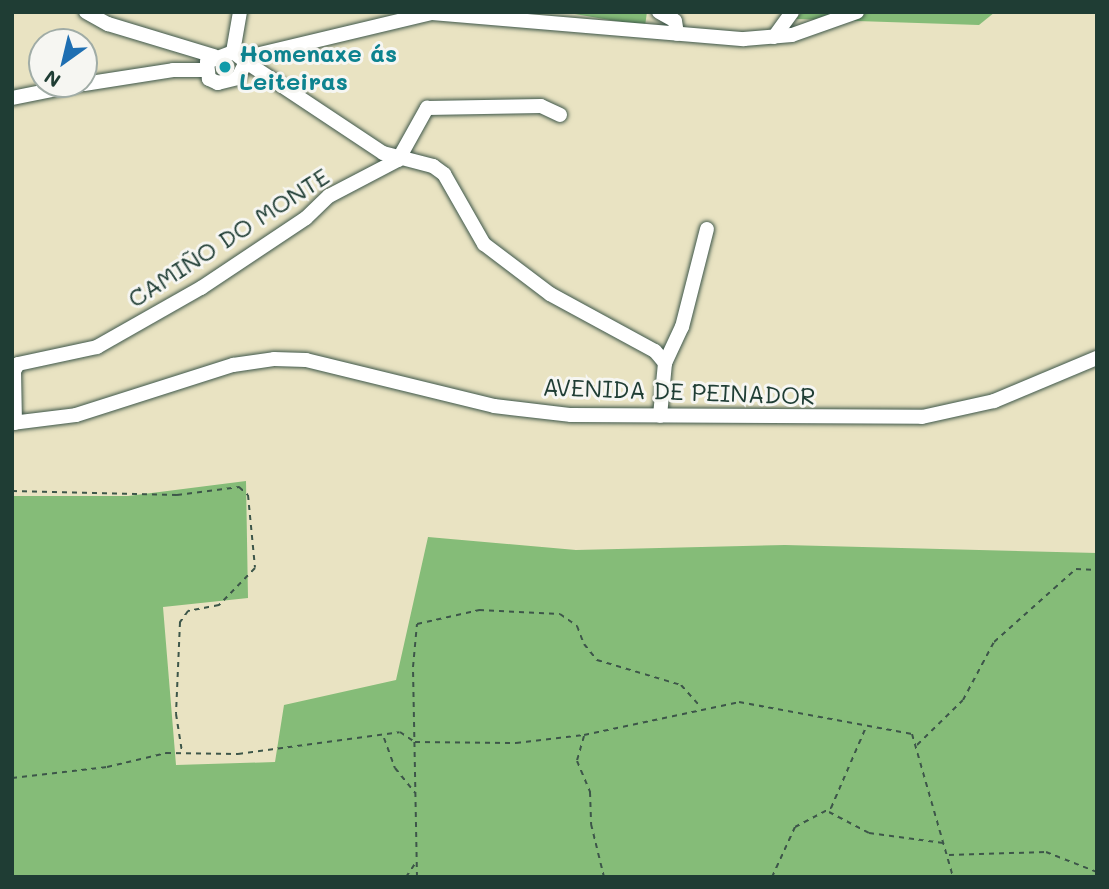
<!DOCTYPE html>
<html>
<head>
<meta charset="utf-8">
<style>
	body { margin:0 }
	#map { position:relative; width:1109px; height:889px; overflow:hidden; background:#e9e3c2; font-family:Mali,sans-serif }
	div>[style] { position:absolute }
	.forest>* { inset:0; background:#85bc78 }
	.path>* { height:2px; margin-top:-1px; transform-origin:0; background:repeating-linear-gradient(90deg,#3d5649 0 5px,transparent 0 10px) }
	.roads { filter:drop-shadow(0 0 2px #3d5649) drop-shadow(0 0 2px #3d5649) }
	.minor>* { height:14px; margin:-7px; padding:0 7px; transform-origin:7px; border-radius:7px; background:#fff }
	.dots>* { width:19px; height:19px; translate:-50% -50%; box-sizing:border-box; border:4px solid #f6f6f2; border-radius:50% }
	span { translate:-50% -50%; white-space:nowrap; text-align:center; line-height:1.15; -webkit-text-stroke:6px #f6f6f2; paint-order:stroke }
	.culture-label { font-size:24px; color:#0d838f; font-weight:700 }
	.left { translate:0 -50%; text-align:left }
	.street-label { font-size:24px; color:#1f3d34 }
	.frame { position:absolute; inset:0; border:14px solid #1f3d34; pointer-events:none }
	.north { position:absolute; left:28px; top:28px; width:70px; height:70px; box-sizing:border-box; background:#f6f6f2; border:2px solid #a0aca6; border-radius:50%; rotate:214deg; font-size:19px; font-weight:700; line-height:28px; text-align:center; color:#1f3d34 }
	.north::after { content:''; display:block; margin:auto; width:24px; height:32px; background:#1f6fb2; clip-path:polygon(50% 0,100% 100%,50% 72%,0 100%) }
</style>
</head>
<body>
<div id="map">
	<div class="forest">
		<i style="clip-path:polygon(563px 12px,647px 12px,645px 26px)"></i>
		<i style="clip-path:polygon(802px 12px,995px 12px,979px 25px,796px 19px)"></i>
		<i style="clip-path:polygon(246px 481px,248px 598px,163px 607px,176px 765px,275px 762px,284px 705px,396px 680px,428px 537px,576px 550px,785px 545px,1097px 553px,1097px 877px,12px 877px,12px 496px,128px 496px)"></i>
	</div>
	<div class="path">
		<i style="left:12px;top:491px;width:165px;rotate:1.4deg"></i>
		<i style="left:177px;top:495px;width:63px;rotate:-7.4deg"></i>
		<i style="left:239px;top:487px;width:12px;rotate:42deg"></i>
		<i style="left:248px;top:495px;width:73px;rotate:84.5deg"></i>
		<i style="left:255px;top:568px;width:52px;rotate:134.2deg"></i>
		<i style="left:219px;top:605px;width:32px;rotate:169deg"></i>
		<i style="left:188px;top:611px;width:14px;rotate:126deg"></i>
		<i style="left:180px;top:622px;width:92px;rotate:92.5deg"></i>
		<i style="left:176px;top:714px;width:39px;rotate:81deg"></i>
		<i style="left:584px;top:736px;width:26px;rotate:106deg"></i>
		<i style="left:577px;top:761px;width:34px;rotate:67deg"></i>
		<i style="left:590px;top:792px;width:32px;rotate:88deg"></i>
		<i style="left:591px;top:824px;width:55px;rotate:76.2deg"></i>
		<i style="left:384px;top:738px;width:32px;rotate:70deg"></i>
		<i style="left:395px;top:768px;width:32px;rotate:51deg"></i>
		<i style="left:917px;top:745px;width:64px;rotate:-44.4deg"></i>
		<i style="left:963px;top:700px;width:66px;rotate:-61.9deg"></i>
		<i style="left:994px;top:642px;width:110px;rotate:-41.7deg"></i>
		<i style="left:1076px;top:569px;width:21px;rotate:3deg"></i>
		<i style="left:12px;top:778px;width:96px;rotate:-6.6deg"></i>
		<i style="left:107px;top:767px;width:61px;rotate:-13.3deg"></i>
		<i style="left:166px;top:753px;width:72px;rotate:0.8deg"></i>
		<i style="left:238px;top:754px;width:163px;rotate:-7.7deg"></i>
		<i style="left:400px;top:732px;width:18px;rotate:34deg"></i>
		<i style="left:415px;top:742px;width:101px;rotate:0.6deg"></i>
		<i style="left:516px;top:743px;width:68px;rotate:-6.7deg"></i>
		<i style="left:584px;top:735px;width:158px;rotate:-12deg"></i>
		<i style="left:739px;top:702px;width:176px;rotate:10.5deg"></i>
		<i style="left:912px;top:734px;width:149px;rotate:74deg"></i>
		<i style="left:829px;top:812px;width:45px;rotate:27.7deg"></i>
		<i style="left:869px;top:833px;width:75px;rotate:7.7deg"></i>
		<i style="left:949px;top:855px;width:97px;rotate:-1.8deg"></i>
		<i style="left:1046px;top:852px;width:55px;rotate:21.4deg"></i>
		<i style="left:406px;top:877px;width:18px;rotate:-56deg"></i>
		<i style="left:417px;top:877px;width:210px;rotate:-91.1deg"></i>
		<i style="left:413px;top:667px;width:43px;rotate:-84.7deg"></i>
		<i style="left:417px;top:624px;width:64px;rotate:-12.7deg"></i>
		<i style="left:479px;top:610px;width:81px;rotate:2.8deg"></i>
		<i style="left:560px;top:614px;width:21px;rotate:35deg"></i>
		<i style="left:577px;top:626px;width:19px;rotate:69deg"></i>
		<i style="left:584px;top:644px;width:21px;rotate:51deg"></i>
		<i style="left:597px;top:660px;width:88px;rotate:16.6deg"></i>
		<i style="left:681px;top:685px;width:30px;rotate:48deg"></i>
		<i style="left:614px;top:877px;width:40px"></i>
		<i style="left:772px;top:877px;width:55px;rotate:-65.3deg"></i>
		<i style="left:795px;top:827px;width:41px;rotate:-27.8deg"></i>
		<i style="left:831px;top:808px;width:88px;rotate:-66.6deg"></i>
	</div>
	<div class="roads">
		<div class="minor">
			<i style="left:86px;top:12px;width:25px;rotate:29deg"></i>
			<i style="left:108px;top:24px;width:111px;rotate:16.8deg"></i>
			<i style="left:659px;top:12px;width:18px;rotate:29deg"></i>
			<i style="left:675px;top:21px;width:13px;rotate:81deg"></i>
			<i style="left:774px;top:37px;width:31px;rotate:-54deg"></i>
			<i style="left:233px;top:52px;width:16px;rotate:38deg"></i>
			<i style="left:246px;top:62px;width:18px;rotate:117deg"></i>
			<i style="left:238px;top:78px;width:21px;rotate:166deg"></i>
			<i style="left:218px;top:83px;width:10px;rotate:-156deg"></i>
			<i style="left:209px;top:79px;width:17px;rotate:-97deg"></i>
			<i style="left:207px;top:62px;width:28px;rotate:-21deg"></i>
			<i style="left:233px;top:52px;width:41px;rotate:-80.1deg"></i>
			<i style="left:243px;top:58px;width:194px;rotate:-13.4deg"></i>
			<i style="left:432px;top:13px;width:313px;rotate:4.8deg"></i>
			<i style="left:744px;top:39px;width:48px;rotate:-4.8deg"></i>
			<i style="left:792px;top:35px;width:69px;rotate:-19.5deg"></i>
			<i style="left:246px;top:62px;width:164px;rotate:33.6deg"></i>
			<i style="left:383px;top:153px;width:52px;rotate:14.6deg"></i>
			<i style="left:433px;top:166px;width:14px;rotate:36deg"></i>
			<i style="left:444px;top:174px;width:81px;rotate:60.3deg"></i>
			<i style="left:484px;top:244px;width:83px;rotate:37.1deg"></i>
			<i style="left:550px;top:294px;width:119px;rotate:28.5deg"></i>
			<i style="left:655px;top:351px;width:16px;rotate:50deg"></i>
			<i style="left:665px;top:363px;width:53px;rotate:95.4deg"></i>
			<i style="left:84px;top:84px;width:90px;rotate:-8.9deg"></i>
			<i style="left:173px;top:70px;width:33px"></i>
			<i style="left:12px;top:98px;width:71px;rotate:-11.3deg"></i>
			<i style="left:665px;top:363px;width:40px;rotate:-65deg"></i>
			<i style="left:682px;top:327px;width:101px;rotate:-75.7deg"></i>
			<i style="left:12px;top:423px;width:64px;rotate:-7.1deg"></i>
			<i style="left:76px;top:415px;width:165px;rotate:-17.7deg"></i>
			<i style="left:233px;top:365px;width:41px;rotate:-8.3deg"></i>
			<i style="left:274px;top:359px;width:32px;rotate:2deg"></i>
			<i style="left:306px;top:360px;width:194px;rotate:13.7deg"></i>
			<i style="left:494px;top:406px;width:78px;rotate:6.7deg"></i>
			<i style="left:571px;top:415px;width:351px;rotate:0.3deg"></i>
			<i style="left:922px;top:417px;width:74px;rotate:-12.5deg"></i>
			<i style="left:994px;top:401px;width:112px;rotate:-22.7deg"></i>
			<i style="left:15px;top:423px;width:52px;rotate:-91.1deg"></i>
			<i style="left:14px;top:371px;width:8px;rotate:-60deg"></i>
			<i style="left:18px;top:364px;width:81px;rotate:-12.1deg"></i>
			<i style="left:97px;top:347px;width:120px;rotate:-29.6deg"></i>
			<i style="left:201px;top:288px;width:126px;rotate:-33.7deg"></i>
			<i style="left:306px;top:218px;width:32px;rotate:-44deg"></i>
			<i style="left:329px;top:196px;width:78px;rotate:-27.6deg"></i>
			<i style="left:398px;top:160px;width:60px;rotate:-60.9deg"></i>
			<i style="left:427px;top:108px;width:114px;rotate:-1deg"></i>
			<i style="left:541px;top:106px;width:21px;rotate:25deg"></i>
		</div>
	</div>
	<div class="dots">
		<i style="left:225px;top:67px;background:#0f9aa8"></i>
	</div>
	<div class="culture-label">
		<span class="left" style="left:239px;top:67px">Homenaxe ás<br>Leiteiras</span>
	</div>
	<div class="street-label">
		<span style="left:228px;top:237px;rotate:-33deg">CAMIÑO DO MONTE</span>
		<span style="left:679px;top:391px;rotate:2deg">AVENIDA DE PEINADOR</span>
	</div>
	<div class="frame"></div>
	<div class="north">N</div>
</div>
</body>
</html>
